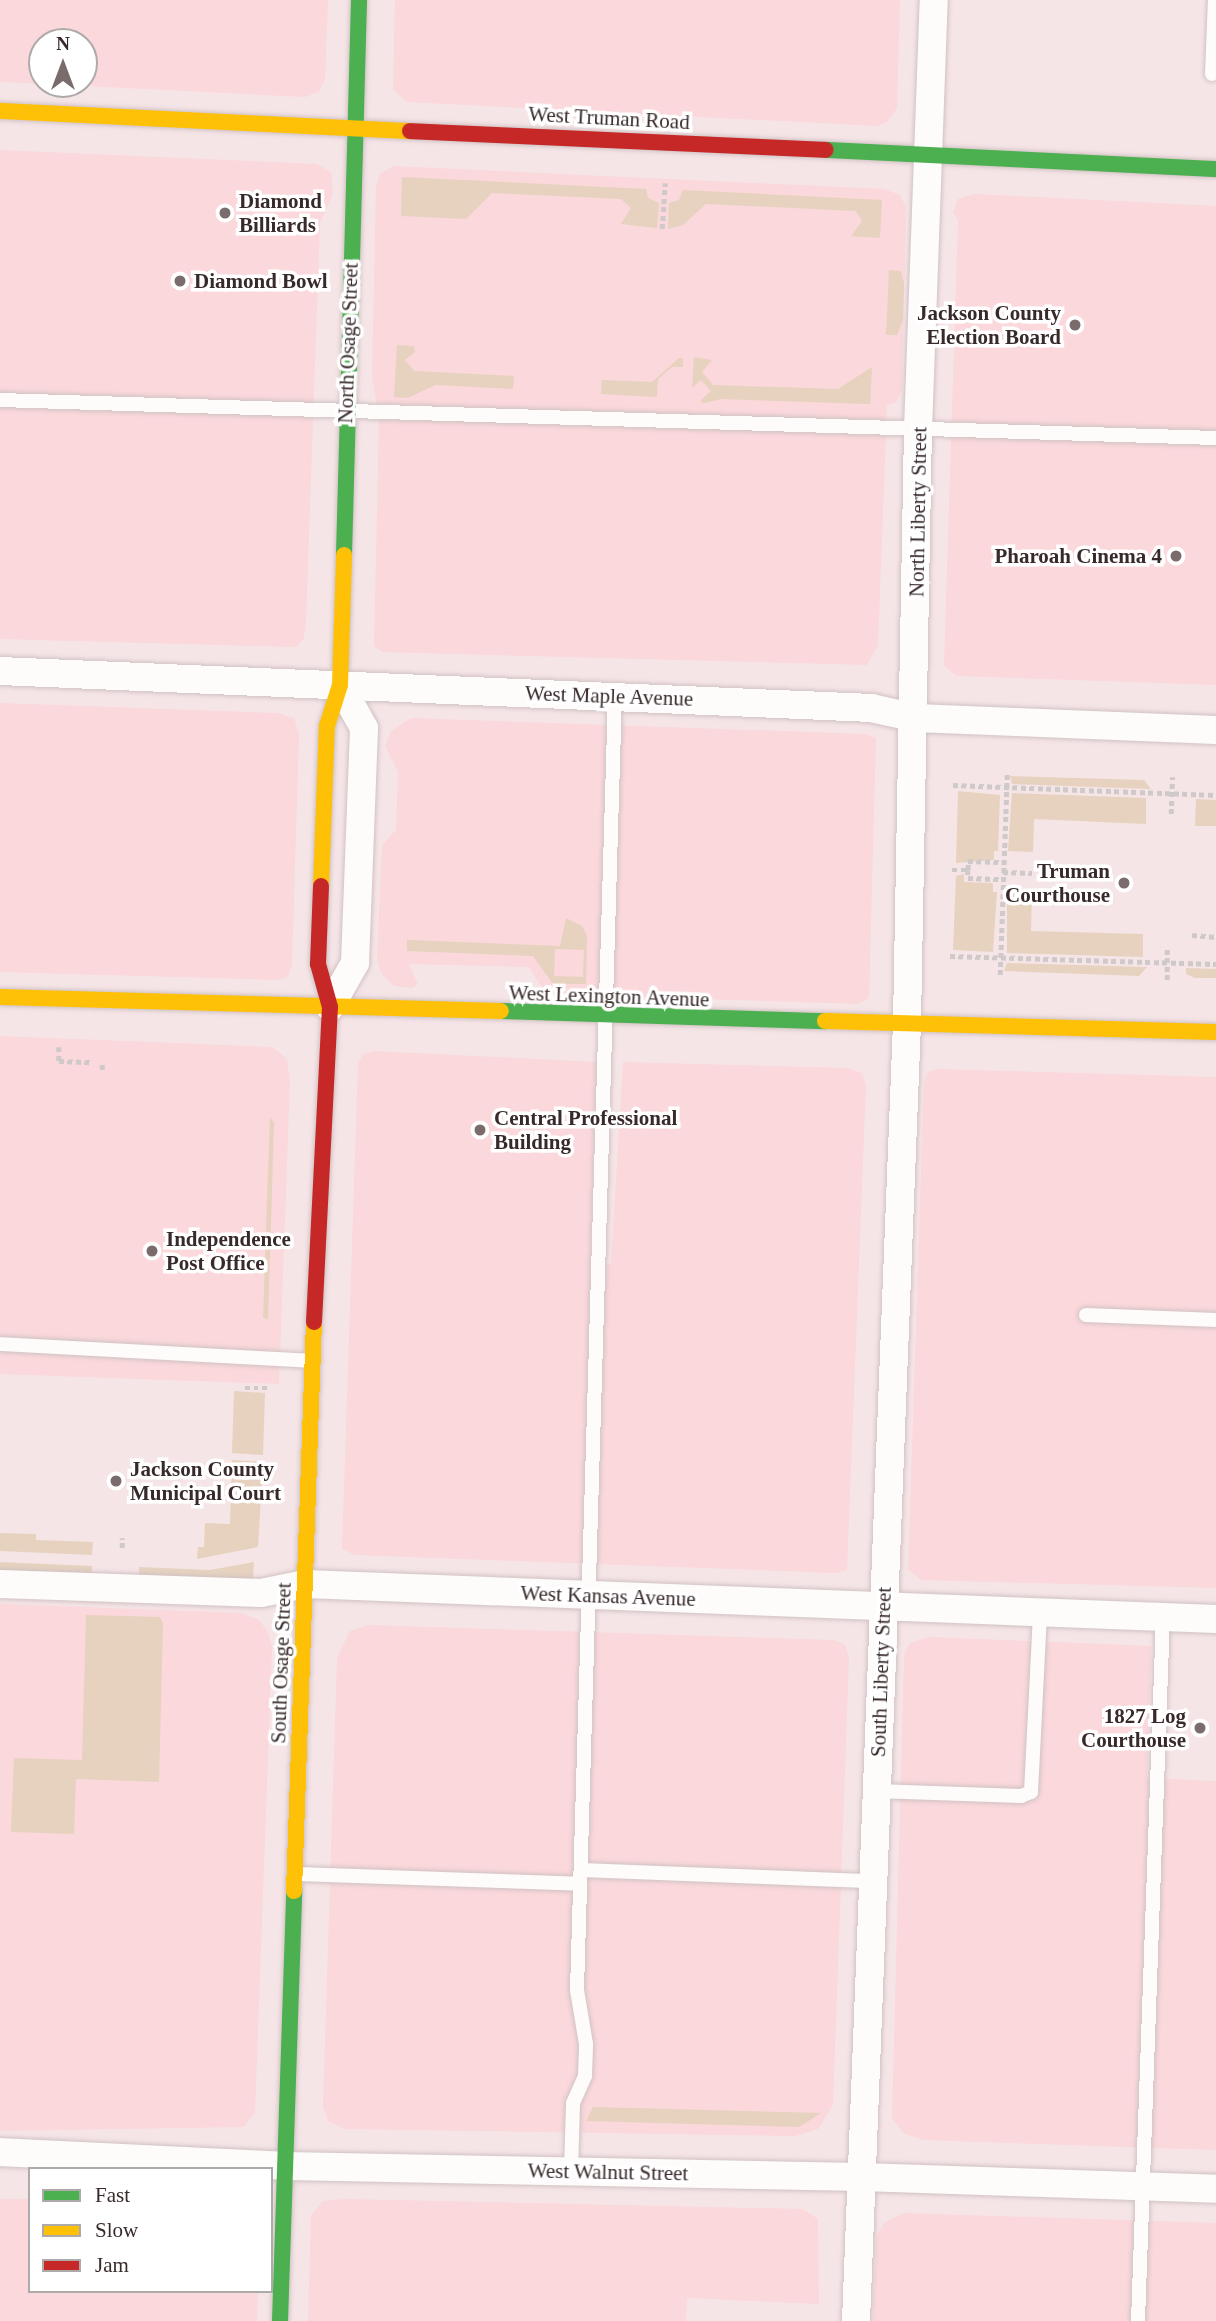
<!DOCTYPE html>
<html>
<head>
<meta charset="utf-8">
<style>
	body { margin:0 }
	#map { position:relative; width:1216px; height:2321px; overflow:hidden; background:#f6e5e7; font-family:"Times New Roman",serif }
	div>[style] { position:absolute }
	.built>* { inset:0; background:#fad8db }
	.green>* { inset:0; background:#e6d2bf }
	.path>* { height:4.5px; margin-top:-2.25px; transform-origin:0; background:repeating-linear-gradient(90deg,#cfc9c9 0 5px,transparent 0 8.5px) }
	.roads { filter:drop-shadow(0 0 2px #d0c2c3) drop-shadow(0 0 2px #d0c2c3) }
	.lane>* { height:14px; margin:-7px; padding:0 7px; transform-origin:7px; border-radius:7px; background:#fefbfb }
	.street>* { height:28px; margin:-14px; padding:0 14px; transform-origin:14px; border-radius:14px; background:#fefbfb }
	.fast>* { height:16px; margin:-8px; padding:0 8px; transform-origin:8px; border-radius:8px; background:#4caf50 }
	.slow>* { height:16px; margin:-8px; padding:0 8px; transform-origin:8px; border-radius:8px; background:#ffc107 }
	.jam>* { height:16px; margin:-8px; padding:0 8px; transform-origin:8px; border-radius:8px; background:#c62828 }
	.dots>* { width:19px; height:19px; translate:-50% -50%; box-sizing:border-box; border:4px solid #fff; border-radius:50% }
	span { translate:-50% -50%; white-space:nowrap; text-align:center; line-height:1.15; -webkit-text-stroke:7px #fff; paint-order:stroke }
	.street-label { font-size:21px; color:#382a2b }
	.poi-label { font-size:21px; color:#382a2b; font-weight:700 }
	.left { translate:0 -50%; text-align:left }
	.right { translate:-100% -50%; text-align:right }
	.legend { position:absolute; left:28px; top:2167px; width:245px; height:126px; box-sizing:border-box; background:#fff; border:2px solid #afaaaa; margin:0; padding:9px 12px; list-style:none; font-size:21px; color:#382a2b }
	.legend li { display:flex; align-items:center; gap:14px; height:35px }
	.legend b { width:35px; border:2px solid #afaaaa }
	.north { position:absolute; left:28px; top:28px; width:70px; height:70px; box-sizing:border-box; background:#fff; border:2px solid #afaaaa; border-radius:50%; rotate:0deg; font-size:19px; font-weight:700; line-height:28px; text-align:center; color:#382a2b }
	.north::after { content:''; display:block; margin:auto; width:24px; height:32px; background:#7a6b6d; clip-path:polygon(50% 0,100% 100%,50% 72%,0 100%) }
</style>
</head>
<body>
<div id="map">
	<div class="built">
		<i style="clip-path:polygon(0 0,328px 0,325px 79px,319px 92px,305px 97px,45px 84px,84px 84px,84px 42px,42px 42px,42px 84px,0 82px)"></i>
		<i style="clip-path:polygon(395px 0,900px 0,897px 108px,887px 122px,878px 126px,407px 102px,393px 90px)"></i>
		<i style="clip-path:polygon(0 150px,317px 164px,331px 172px,333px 194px,320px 223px,306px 621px,304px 638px,296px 647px,0 639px)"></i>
		<i style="clip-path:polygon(393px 166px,884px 189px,900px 195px,906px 207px,902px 391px,896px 402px,887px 405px,878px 645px,867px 665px,382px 652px,374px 646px,379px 420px,372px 375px,376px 185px,380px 174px)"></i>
		<i style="clip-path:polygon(974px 194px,1216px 206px,1216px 685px,957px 676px,944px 666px,958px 220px,953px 213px,958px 199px)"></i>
		<i style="clip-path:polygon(0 703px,278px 713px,294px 718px,299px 734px,292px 965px,288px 976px,279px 980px,0 972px)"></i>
		<i style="clip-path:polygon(411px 718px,865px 734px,876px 738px,869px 998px,858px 1004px,546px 994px,529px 967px,409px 964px,418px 984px,412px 988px,394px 986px,381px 973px,377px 958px,382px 845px,396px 830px,398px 772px,385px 746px,391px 731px)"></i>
		<i style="clip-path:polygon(0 1036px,272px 1047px,287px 1059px,290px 1081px,279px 1384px,0 1374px)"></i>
		<i style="clip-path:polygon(376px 1051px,597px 1062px,590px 1263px,611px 1264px,623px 1062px,848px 1068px,862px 1073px,866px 1085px,847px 1570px,835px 1573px,355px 1555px,342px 1549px,358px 1063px,363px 1054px)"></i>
		<i style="clip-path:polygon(936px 1069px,1216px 1077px,1216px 1588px,921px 1580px,908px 1569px,924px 1083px,928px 1072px)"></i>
		<i style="clip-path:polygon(0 1604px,241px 1613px,259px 1620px,268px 1632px,272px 1647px,255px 2113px,243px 2127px,0 2131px)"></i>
		<i style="clip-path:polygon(368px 1625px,834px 1640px,845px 1645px,849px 1658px,833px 2105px,818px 2129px,795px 2136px,345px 2129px,328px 2121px,323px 2106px,337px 1658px,350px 1631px)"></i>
		<i style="clip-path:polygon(929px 1637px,1151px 1646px,1147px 1778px,1216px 1781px,1216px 2150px,923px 2140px,905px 2134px,892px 2119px,904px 1655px,910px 1643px)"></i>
		<i style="clip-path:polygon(0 2199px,30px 2199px,30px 2291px,258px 2291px,257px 2321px,0 2321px)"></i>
		<i style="clip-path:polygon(345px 2199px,803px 2209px,818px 2219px,819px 2304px,687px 2298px,686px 2321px,308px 2321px,311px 2215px,323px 2201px)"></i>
		<i style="clip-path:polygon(903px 2213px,1216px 2223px,1216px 2321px,873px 2321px,876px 2237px,884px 2223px)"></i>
	</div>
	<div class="green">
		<i style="clip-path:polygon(402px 177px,646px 189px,648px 198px,659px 203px,657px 228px,621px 224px,631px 208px,621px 199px,492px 193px,466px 219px,401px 216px)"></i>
		<i style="clip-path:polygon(683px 190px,882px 200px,880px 238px,851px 236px,862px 221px,856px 211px,706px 204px,683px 225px,668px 229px,669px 203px,679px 200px)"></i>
		<i style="clip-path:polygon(889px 270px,901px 271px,904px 283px,903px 320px,897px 335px,886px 335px)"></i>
		<i style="clip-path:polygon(397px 345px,414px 346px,415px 352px,405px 360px,414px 371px,514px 376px,513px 389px,435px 385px,408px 398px,394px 397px)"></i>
		<i style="clip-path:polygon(694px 357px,712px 360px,702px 372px,713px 385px,838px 389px,872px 367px,870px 404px,721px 399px,704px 403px,700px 401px,711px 391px,701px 380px,692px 388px)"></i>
		<i style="clip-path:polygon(679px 358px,683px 358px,683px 367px,672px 367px,658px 379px,657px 397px,601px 394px,602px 380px,652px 382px)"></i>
		<i style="clip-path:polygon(1010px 776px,1144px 780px,1151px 789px,1012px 784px)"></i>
		<i style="clip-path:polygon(958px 791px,1000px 795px,998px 851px,994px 851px,994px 860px,956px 863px)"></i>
		<i style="clip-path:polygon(1012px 793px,1146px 798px,1146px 824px,1034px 819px,1033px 852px,1008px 851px)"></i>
		<i style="clip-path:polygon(1196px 799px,1216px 800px,1216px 826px,1195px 826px)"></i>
		<i style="clip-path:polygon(964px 874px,964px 882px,993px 883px,993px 892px,997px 892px,993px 952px,953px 950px,956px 876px)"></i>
		<i style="clip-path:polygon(1007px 893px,1032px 893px,1031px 931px,1143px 934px,1143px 957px,1007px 953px)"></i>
		<i style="clip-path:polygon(evenodd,566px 918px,582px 926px,587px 936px,586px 984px,553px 984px,533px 956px,407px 951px,407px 940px,560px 946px,566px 918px,555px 949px,584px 950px,583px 977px,554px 976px,555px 949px)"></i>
		<i style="clip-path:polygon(1007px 963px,1147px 967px,1139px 976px,1004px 971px)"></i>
		<i style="clip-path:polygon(1186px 968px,1216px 969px,1216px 978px,1195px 978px,1186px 974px)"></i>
		<i style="clip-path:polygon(270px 1117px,274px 1123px,268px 1319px,263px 1318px)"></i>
		<i style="clip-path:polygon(234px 1391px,265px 1393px,263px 1455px,232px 1453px)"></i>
		<i style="clip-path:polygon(232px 1460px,263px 1462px,258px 1547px,197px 1559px,198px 1547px,204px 1547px,205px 1523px,230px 1524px)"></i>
		<i style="clip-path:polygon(0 1533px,36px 1534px,36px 1540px,93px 1542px,92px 1555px,0 1551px)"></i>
		<i style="clip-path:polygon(0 1562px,92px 1566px,92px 1573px,0 1570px)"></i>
		<i style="clip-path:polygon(254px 1562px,253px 1579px,139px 1575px,139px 1567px,210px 1570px)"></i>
		<i style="clip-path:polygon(86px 1615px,160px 1617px,163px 1623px,159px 1782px,76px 1779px,74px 1834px,11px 1832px,14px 1758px,82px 1760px)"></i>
		<i style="clip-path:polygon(593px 2107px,821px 2113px,799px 2127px,586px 2121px)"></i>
	</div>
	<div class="path">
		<i style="left:662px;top:229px;width:46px;rotate:-86.3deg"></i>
		<i style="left:953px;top:785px;width:263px;rotate:2.2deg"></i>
		<i style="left:1171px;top:814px;width:37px;rotate:-88deg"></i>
		<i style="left:952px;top:870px;width:16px"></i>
		<i style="left:968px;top:870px;width:8px;rotate:90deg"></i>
		<i style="left:968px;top:878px;width:35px;rotate:2deg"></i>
		<i style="left:968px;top:870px;width:9px;rotate:-90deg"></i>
		<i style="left:968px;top:861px;width:36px;rotate:2deg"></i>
		<i style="left:1003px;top:872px;width:29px;rotate:2deg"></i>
		<i style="left:1192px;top:935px;width:24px;rotate:5deg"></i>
		<i style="left:950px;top:956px;width:266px;rotate:1.7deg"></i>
		<i style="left:1000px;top:975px;width:203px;rotate:-88deg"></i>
		<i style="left:1167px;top:980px;width:34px;rotate:-90deg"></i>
		<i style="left:59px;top:1047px;width:14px;rotate:90deg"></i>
		<i style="left:59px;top:1061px;width:34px;rotate:2deg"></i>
		<i style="left:102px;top:1070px;width:7px;rotate:-90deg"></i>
		<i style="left:245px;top:1388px;width:25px"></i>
		<i style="left:122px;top:1548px;width:10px;rotate:-90deg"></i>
	</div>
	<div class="roads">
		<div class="lane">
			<i style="left:1212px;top:74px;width:74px;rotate:-87.7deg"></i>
			<i style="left:0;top:400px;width:1217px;rotate:1.79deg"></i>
			<i style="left:1086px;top:1315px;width:130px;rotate:2.2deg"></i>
			<i style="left:0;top:1344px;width:312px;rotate:3.1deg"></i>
			<i style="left:876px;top:1791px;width:145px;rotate:2deg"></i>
			<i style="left:1021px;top:1796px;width:11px;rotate:-22deg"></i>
			<i style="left:1031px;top:1792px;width:180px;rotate:-87.1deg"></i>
			<i style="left:581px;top:1870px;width:292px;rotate:2.2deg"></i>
			<i style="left:298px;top:1874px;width:282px;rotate:2deg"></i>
			<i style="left:571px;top:2171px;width:68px;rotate:-88.3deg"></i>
			<i style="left:573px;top:2103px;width:30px;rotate:-66deg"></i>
			<i style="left:585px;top:2076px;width:32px;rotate:-88deg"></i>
			<i style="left:586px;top:2044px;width:55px;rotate:-99.5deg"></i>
			<i style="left:577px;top:1990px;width:1295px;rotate:-88.32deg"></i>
			<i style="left:1138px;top:2321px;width:704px;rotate:-87.97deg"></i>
		</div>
		<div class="street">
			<i style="left:0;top:671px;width:872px;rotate:2.43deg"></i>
			<i style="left:871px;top:708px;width:46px;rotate:12.5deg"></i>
			<i style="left:916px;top:718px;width:300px;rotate:2.3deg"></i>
			<i style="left:330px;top:1007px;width:51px;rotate:-60.4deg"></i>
			<i style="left:355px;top:963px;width:235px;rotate:-87.8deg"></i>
			<i style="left:364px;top:728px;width:49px;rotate:-119.2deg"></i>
			<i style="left:0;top:1584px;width:261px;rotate:2deg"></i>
			<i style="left:261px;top:1593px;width:45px;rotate:-11.6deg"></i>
			<i style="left:305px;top:1584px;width:912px;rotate:2.2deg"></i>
			<i style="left:0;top:2152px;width:285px;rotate:2.8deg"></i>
			<i style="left:285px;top:2166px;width:577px;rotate:1.09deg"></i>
			<i style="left:862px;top:2177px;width:354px;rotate:1.9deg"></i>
			<i style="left:856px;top:2321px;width:1299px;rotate:-87.75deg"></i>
			<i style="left:907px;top:1023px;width:594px;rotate:-88.94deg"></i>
			<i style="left:918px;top:429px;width:429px;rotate:-87.9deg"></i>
		</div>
		<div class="fast">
			<i style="left:826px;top:150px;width:390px;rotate:2.8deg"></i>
			<i style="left:344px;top:555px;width:555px;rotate:-88.45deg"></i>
			<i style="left:501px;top:1011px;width:324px;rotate:1.8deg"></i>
			<i style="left:280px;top:2321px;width:430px;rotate:-88.1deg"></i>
		</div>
		<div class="slow">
			<i style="left:0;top:111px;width:410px;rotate:2.8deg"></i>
			<i style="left:321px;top:886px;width:160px;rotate:-87.9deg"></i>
			<i style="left:327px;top:726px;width:43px;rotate:-72.4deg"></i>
			<i style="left:340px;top:685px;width:130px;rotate:-88.2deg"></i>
			<i style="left:0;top:997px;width:501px;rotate:1.6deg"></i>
			<i style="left:825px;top:1021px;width:391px;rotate:1.6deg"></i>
			<i style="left:294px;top:1891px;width:569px;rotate:-87.99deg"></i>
		</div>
		<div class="jam">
			<i style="left:410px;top:131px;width:416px;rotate:2.6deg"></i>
			<i style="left:314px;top:1322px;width:315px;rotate:-87.1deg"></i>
			<i style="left:330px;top:1007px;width:45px;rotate:-105.6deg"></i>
			<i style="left:318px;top:964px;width:78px;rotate:-87.8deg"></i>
		</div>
	</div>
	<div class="dots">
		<i style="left:225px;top:213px;background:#7a6b6d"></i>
		<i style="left:180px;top:281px;background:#7a6b6d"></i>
		<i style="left:1075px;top:325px;background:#7a6b6d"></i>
		<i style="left:1176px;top:556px;background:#7a6b6d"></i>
		<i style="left:1124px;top:883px;background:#7a6b6d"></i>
		<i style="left:480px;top:1130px;background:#7a6b6d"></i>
		<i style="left:152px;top:1251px;background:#7a6b6d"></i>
		<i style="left:116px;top:1481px;background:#7a6b6d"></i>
		<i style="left:1200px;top:1728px;background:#7a6b6d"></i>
	</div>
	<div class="street-label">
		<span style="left:609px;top:118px;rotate:3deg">West Truman Road</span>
		<span style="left:348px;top:343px;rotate:-88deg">North Osage Street</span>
		<span style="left:918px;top:512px;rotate:-89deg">North Liberty Street</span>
		<span style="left:609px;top:696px;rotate:2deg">West Maple Avenue</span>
		<span style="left:609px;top:996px;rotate:2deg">West Lexington Avenue</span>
		<span style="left:608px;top:1596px;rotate:2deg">West Kansas Avenue</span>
		<span style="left:281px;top:1663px;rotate:-88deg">South Osage Street</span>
		<span style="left:881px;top:1672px;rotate:-88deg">South Liberty Street</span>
		<span style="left:608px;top:2172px;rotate:1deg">West Walnut Street</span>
	</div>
	<div class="poi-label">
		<span class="left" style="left:239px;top:213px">Diamond<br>Billiards</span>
		<span class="left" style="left:194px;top:281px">Diamond Bowl</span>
		<span class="right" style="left:1061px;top:325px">Jackson County<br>Election Board</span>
		<span class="right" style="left:1162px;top:556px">Pharoah Cinema 4</span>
		<span class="right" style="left:1110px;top:883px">Truman<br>Courthouse</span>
		<span class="left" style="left:494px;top:1130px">Central Professional<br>Building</span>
		<span class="left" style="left:166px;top:1251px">Independence<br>Post Office</span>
		<span class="left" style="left:130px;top:1481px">Jackson County<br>Municipal Court</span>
		<span class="right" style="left:1186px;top:1728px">1827 Log<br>Courthouse</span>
	</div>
	<ul class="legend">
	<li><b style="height:9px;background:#4caf50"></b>Fast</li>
	<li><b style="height:9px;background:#ffc107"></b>Slow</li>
	<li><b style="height:9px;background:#c62828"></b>Jam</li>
	</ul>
	<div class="north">N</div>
</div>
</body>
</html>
